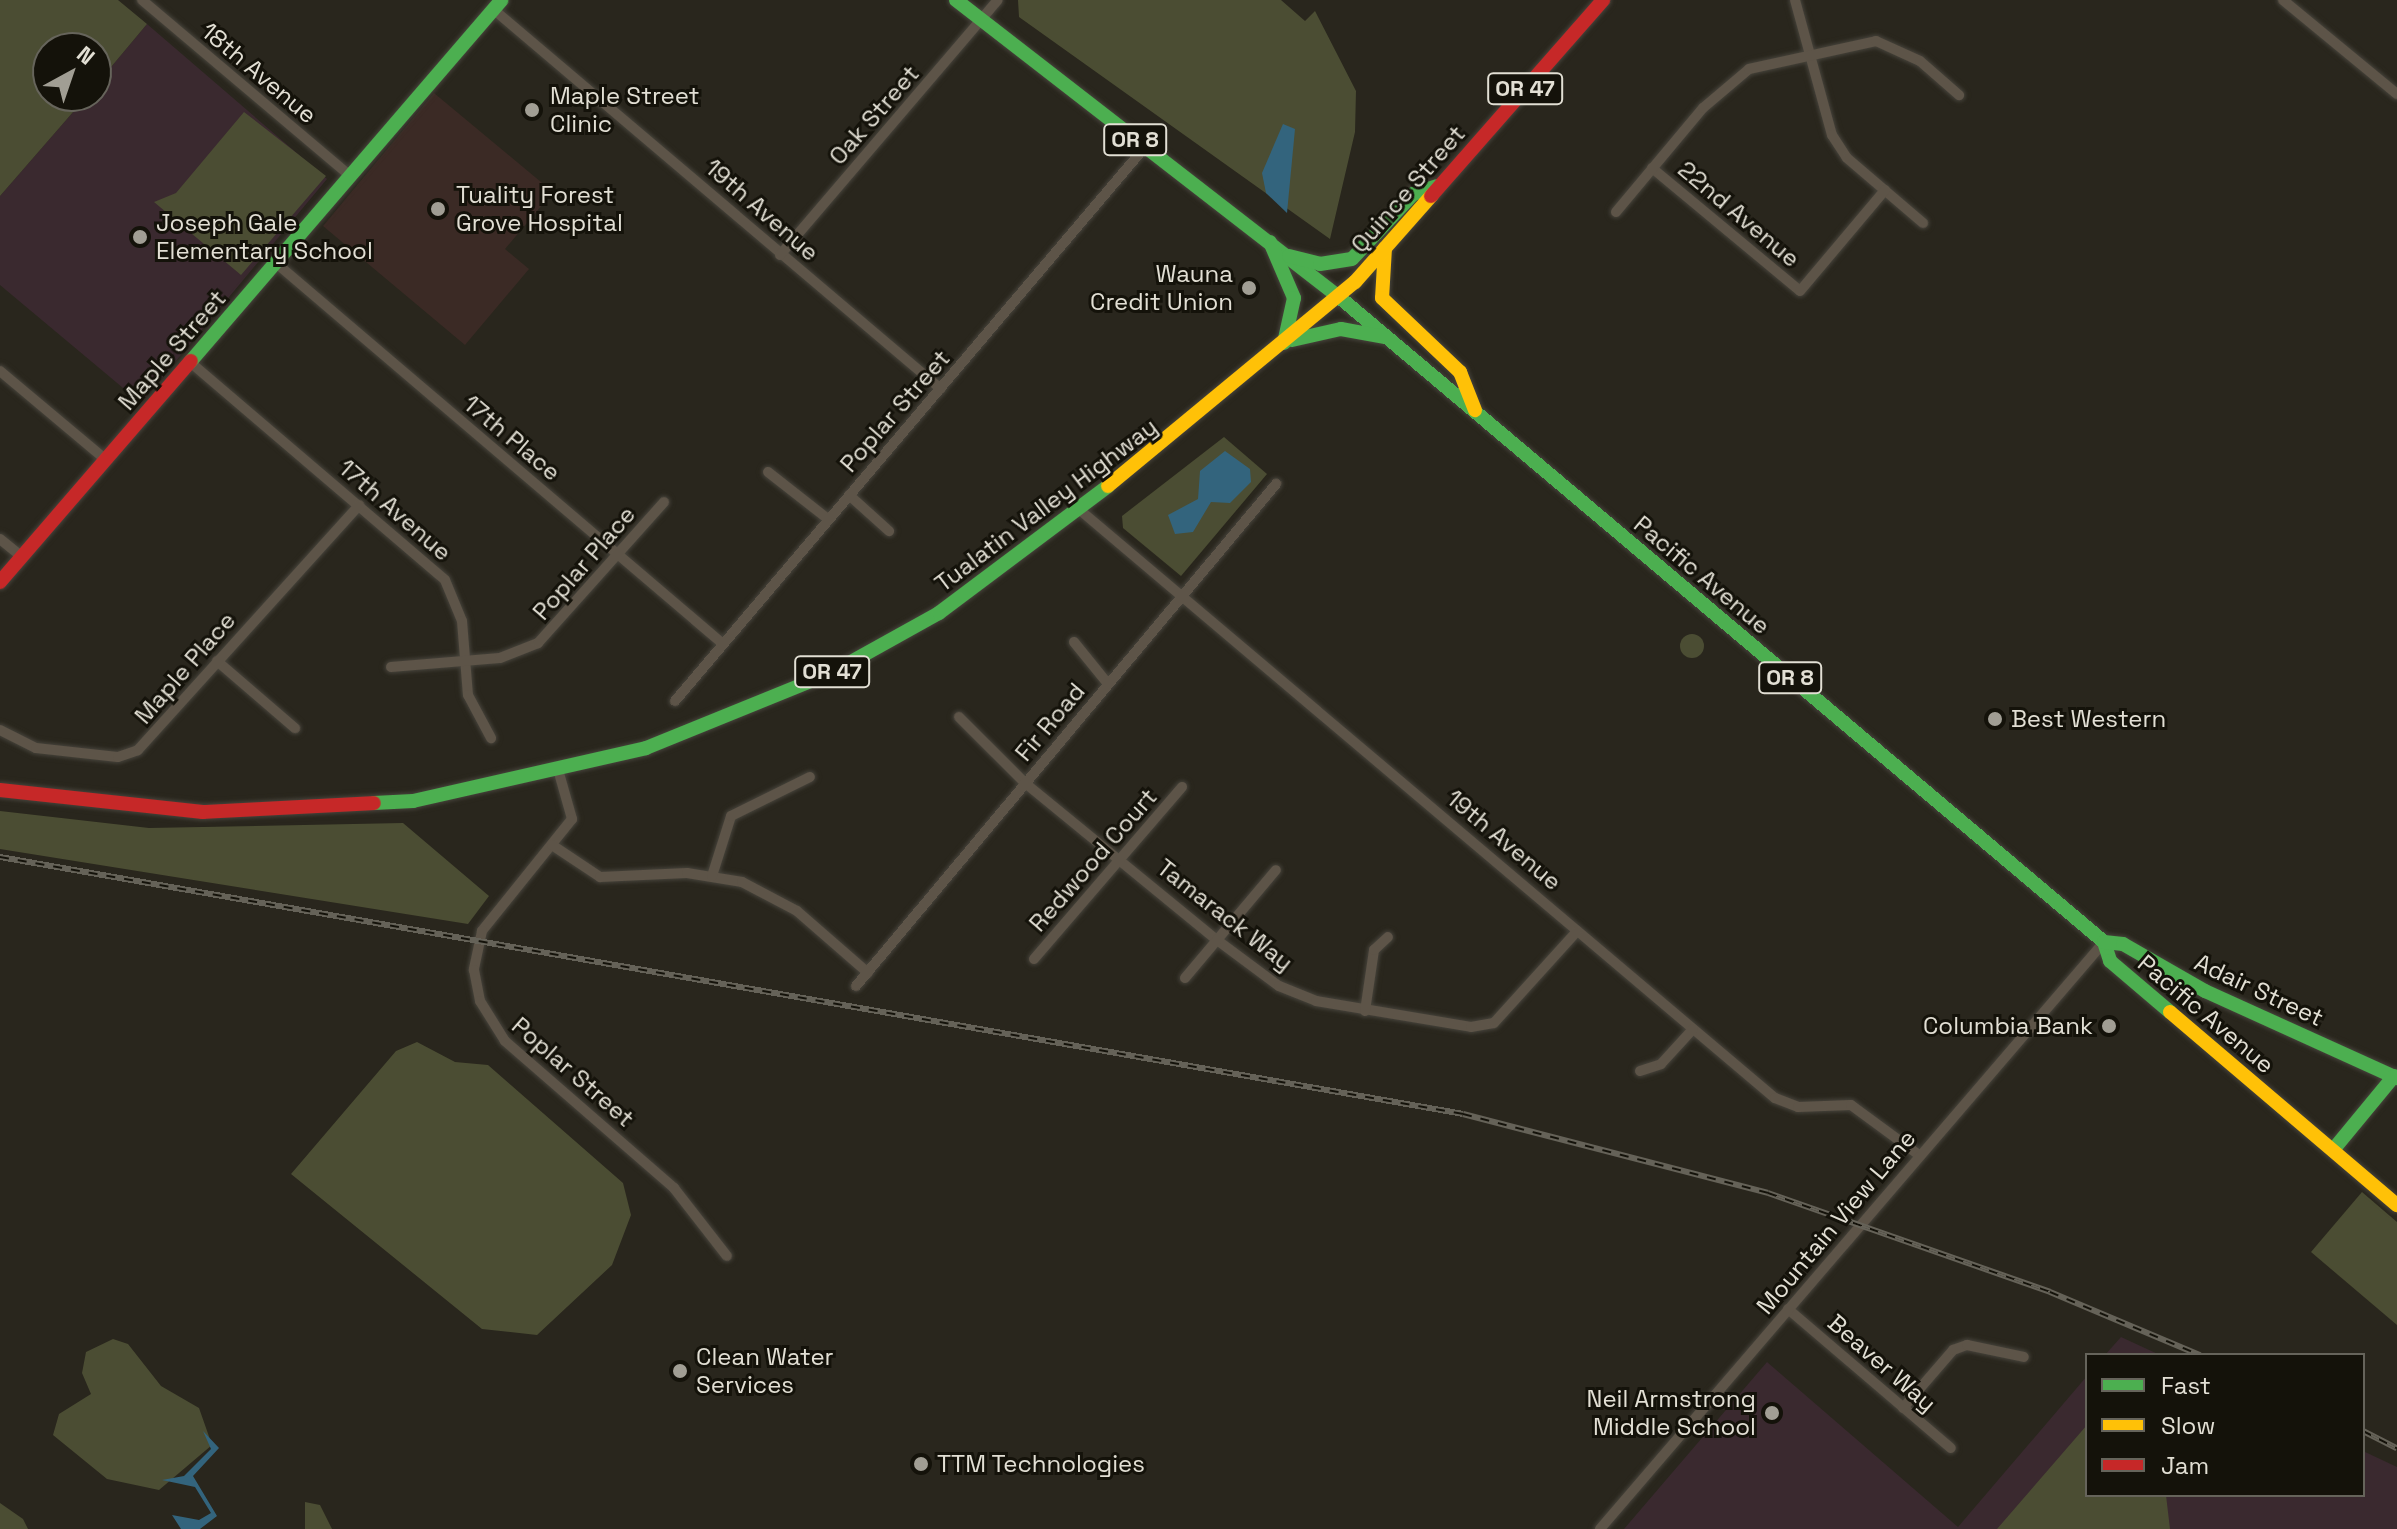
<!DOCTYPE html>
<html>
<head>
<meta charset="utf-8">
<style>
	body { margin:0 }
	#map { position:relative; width:2397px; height:1529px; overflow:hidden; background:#29261d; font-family:"Space Grotesk",sans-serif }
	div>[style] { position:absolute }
	.education>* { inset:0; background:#3a292f }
	.medical>* { inset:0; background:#3b2a25 }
	.green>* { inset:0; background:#4b4d33 }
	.round { border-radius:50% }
	.water>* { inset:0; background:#33647d }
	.roads { filter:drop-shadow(0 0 2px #46433b) drop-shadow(0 0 2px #46433b) }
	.street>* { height:10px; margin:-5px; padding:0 5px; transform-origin:5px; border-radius:5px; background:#5d5448 }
	.fast>* { height:14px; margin:-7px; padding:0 7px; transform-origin:7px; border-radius:7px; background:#4caf50 }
	.slow>* { height:14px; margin:-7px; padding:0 7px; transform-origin:7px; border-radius:7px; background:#ffc107 }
	.jam>* { height:14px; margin:-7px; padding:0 7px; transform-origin:7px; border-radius:7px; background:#c62828 }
	.rail>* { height:6px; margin-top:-3px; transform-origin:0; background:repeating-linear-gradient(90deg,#14120a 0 9px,#656258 0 18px); box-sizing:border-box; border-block:2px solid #656258 }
	.dots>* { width:22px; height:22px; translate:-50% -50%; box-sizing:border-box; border:4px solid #14120a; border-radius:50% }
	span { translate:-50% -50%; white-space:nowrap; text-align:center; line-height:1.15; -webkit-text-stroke:6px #14120a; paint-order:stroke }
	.shield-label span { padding:2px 6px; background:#14120a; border:2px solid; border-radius:6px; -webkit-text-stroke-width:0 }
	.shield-label { font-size:22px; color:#e2dfd4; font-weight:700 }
	.street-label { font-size:24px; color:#e2dfd4 }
	.poi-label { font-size:24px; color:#e2dfd4 }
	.left { translate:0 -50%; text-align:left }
	.right { translate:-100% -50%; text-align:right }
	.legend { position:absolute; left:2085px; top:1353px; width:280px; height:144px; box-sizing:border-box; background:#14120a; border:2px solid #66645b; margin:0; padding:10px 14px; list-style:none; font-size:24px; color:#e2dfd4 }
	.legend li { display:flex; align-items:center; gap:16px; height:40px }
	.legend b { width:40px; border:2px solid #66645b }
	.north { position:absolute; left:32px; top:32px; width:80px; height:80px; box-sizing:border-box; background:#14120a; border:2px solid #66645b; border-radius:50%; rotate:40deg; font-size:22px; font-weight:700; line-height:32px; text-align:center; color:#e2dfd4 }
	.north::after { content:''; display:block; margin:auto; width:28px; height:36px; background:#a19e94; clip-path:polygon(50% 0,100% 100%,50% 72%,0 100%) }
</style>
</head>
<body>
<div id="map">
	<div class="education">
		<i style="clip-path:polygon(147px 24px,327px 179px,141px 403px,0 285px,0 196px,87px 96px,96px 96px,96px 85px)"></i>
		<i style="clip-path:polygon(2121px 1337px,2160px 1355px,2105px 1355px)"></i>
		<i style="clip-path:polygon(1767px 1362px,1958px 1527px,2087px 1376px,2087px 1495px,2363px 1495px,2363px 1451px,2397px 1467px,2397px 1529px,1624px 1529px)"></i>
	</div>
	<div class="medical">
		<i style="clip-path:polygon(434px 93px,553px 192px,505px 249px,529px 269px,465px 345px,323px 226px)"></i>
	</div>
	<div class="green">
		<i style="clip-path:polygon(0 0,118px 0,147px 24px,96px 85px,96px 48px,48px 48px,48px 96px,87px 96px,0 196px)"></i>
		<i style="clip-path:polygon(1018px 0,1281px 0,1305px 21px,1315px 11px,1356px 91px,1355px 132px,1330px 239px,1019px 17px)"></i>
		<i style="clip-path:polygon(244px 112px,326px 176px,241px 275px,154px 202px,176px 193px)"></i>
		<i style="clip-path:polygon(1224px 437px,1267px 474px,1181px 576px,1123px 528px,1122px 516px)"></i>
		<i class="round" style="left:1680px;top:634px;width:24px;height:24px"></i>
		<i style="clip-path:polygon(0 811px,149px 828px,403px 823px,489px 896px,468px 924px,0 849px)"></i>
		<i style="clip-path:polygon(417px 1042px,455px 1062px,488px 1065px,623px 1183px,631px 1215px,612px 1265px,537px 1335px,482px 1329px,291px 1174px,396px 1051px)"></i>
		<i style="clip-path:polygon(2362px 1192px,2397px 1222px,2397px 1325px,2311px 1252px)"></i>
		<i style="clip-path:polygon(113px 1339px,128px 1344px,161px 1386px,199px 1408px,212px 1445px,159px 1490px,107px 1479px,53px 1435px,59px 1414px,91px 1394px,82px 1373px,86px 1352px)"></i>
		<i style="clip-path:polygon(2087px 1425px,2087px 1495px,2166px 1495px,2170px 1529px,1997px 1529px)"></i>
		<i style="clip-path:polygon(305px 1502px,320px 1505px,332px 1529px,305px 1529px)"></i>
		<i style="clip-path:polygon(0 1503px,23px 1519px,28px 1529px,0 1529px)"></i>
	</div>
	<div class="water">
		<i style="clip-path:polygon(1283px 124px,1295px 129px,1287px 213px,1266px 193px,1262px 173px)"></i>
		<i style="clip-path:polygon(1225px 451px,1250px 469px,1251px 482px,1230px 503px,1211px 502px,1193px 532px,1175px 534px,1168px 515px,1198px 499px,1200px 471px)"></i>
		<i style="clip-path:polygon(203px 1431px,219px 1448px,193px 1476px,217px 1516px,200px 1529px,181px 1529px,172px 1515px,199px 1520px,211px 1513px,195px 1487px,162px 1480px,184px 1476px,211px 1449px)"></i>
	</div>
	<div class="roads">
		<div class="street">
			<i style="left:142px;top:0;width:272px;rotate:40.2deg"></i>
			<i style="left:1795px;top:0;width:140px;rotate:74.7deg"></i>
			<i style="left:1832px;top:135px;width:27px;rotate:57deg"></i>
			<i style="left:1847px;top:158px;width:100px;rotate:40.5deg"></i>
			<i style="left:2283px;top:0;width:148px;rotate:39.5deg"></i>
			<i style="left:493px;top:9px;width:587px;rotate:40.31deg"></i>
			<i style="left:1652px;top:168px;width:192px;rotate:39.7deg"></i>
			<i style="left:1800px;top:291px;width:132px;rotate:-49.9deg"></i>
			<i style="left:1616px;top:212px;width:136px;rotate:-50.1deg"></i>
			<i style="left:1703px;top:108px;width:60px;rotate:-40.3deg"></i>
			<i style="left:1749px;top:69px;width:130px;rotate:-12.4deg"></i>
			<i style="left:1876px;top:41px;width:48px;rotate:24.4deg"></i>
			<i style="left:1920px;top:61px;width:52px;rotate:41.1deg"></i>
			<i style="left:780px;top:255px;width:335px;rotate:-49.5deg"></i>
			<i style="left:276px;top:263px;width:587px;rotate:40.44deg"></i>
			<i style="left:190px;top:362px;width:335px;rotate:40.5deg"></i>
			<i style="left:445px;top:580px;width:44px;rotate:67.5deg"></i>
			<i style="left:462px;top:621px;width:74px;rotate:85.4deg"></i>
			<i style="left:468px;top:695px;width:49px;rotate:61.9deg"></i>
			<i style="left:0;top:371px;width:138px;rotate:40deg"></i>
			<i style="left:768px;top:472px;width:76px;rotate:38.1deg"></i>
			<i style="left:849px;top:495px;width:54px;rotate:42deg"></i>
			<i style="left:1081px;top:511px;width:909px;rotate:40.23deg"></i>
			<i style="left:1775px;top:1098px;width:25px;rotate:21deg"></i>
			<i style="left:1798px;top:1107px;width:53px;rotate:-2.2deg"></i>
			<i style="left:1851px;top:1105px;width:84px;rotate:36.3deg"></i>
			<i style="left:0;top:539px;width:27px;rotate:39deg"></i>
			<i style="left:1074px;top:642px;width:54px;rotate:51deg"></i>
			<i style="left:217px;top:661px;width:103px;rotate:40.7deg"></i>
			<i style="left:391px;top:667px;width:109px;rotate:-4.7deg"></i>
			<i style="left:500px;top:658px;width:41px;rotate:-21.5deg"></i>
			<i style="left:538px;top:643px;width:189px;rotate:-48.2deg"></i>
			<i style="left:675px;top:701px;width:727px;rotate:-49.69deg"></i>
			<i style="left:959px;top:717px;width:93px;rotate:45deg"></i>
			<i style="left:1025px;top:783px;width:248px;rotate:39.3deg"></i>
			<i style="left:1217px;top:940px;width:77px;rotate:36.6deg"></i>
			<i style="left:1279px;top:986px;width:40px;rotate:22deg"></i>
			<i style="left:1316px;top:1001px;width:157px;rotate:9.5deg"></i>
			<i style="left:1471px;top:1027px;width:23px;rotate:-10deg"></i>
			<i style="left:1494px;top:1023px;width:124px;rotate:-47.9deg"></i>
			<i style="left:0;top:730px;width:40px;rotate:26.6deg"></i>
			<i style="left:36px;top:748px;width:82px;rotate:6.3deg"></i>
			<i style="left:118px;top:757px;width:21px;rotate:-19deg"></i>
			<i style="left:138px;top:750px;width:330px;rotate:-47.9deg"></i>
			<i style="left:559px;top:773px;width:48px;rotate:74.2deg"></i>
			<i style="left:572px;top:819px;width:144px;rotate:128.8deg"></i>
			<i style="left:482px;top:931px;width:40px;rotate:102deg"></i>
			<i style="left:474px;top:970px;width:32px;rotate:79deg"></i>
			<i style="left:480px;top:1001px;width:47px;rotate:58deg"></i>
			<i style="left:505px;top:1041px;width:224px;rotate:41deg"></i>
			<i style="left:674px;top:1188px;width:86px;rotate:52.1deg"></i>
			<i style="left:552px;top:845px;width:58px;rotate:33.7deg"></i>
			<i style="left:600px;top:877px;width:87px;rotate:-2.6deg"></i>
			<i style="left:687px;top:873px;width:56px;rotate:9.3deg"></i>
			<i style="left:742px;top:882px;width:62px;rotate:27.8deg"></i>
			<i style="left:797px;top:911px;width:94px;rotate:41.1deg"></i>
			<i style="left:712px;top:876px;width:63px;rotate:-72.4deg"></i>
			<i style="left:731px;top:816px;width:88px;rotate:-26.3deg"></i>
			<i style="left:1034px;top:959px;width:227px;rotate:-49.3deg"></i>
			<i style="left:1185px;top:978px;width:141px;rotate:-49.9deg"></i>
			<i style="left:856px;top:986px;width:655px;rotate:-50.08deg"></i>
			<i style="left:1365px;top:1011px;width:62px;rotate:-81.6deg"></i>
			<i style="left:1374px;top:950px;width:19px;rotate:-43deg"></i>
			<i style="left:1640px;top:1071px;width:22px;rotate:-18deg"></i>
			<i style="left:1661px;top:1064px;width:47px;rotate:-47.6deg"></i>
			<i style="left:1788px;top:1309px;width:214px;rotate:40.5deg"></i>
			<i style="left:1903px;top:1408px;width:77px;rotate:-49.2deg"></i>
			<i style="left:1953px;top:1350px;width:15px;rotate:-20deg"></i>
			<i style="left:1967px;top:1345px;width:58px;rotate:11.9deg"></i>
			<i style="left:1600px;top:1529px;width:774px;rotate:-49.35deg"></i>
		</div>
		<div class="fast">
			<i style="left:956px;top:0;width:483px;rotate:37.8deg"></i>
			<i style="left:1270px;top:242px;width:61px;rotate:66.8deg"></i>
			<i style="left:1294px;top:298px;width:46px;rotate:102.5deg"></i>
			<i style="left:1289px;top:256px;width:32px;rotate:14deg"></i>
			<i style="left:1320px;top:264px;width:32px;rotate:-9deg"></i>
			<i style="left:1352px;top:259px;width:89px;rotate:-46.8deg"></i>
			<i style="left:1413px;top:194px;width:25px;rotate:-18deg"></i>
			<i style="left:1338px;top:296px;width:1002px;rotate:40.14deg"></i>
			<i style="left:2104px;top:942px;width:20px;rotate:72deg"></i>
			<i style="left:2110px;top:961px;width:79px;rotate:40.4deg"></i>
			<i style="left:1292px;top:340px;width:50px;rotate:-12.7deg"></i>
			<i style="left:1341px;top:329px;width:45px;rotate:10.3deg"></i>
			<i style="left:191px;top:361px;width:476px;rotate:-49.3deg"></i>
			<i style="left:374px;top:803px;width:39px;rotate:-3deg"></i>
			<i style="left:413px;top:801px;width:239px;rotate:-12.8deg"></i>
			<i style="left:646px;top:748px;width:202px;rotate:-22.1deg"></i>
			<i style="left:833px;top:672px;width:121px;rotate:-29.1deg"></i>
			<i style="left:939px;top:613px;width:211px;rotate:-36.9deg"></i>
			<i style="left:2104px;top:942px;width:19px;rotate:6deg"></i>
			<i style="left:2123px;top:944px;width:95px;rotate:29.8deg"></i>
			<i style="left:2205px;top:991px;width:211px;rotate:24.4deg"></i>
			<i style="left:2333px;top:1150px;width:96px;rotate:-50.5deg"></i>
		</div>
		<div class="slow">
			<i style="left:1385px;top:248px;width:50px;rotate:93.4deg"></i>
			<i style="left:1382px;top:298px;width:108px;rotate:43.5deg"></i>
			<i style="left:1460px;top:372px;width:41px;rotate:68.5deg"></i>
			<i style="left:1108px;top:486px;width:320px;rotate:-39.6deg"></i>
			<i style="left:1355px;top:282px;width:115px;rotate:-48.5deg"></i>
			<i style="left:2170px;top:1012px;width:298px;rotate:40.4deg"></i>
		</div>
		<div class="jam">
			<i style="left:1431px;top:196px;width:261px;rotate:-48.7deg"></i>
			<i style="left:0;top:582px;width:292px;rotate:-49.2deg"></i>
			<i style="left:0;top:790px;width:204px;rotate:6.2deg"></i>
			<i style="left:203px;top:812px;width:171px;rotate:-3deg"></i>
		</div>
	</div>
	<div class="rail">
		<i style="left:0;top:857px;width:1485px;rotate:9.96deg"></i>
		<i style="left:1463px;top:1114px;width:315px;rotate:14.5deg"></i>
		<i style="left:1768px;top:1193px;width:299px;rotate:19.3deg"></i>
		<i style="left:2050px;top:1292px;width:163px;rotate:22.8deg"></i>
		<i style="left:2363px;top:1431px;width:38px;rotate:27deg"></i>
	</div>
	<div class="dots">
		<i style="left:532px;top:110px;background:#a19e94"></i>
		<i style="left:438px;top:209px;background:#a19e94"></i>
		<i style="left:140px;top:237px;background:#a19e94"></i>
		<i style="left:1249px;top:288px;background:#a19e94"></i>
		<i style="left:1995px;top:719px;background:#a19e94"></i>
		<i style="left:2109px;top:1026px;background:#a19e94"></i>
		<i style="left:680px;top:1371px;background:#a19e94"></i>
		<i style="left:1772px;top:1413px;background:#a19e94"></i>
		<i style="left:921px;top:1464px;background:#a19e94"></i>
	</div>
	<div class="shield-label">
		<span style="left:1525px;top:89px">OR 47</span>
		<span style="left:1135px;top:140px">OR 8</span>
		<span style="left:832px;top:672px">OR 47</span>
		<span style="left:1790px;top:678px">OR 8</span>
	</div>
	<div class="street-label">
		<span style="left:259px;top:73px;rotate:40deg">18th Avenue</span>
		<span style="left:874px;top:115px;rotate:-49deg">Oak Street</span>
		<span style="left:1408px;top:189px;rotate:-49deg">Quince Street</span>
		<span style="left:762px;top:210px;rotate:41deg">19th Avenue</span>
		<span style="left:1739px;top:214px;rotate:40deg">22nd Avenue</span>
		<span style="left:172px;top:350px;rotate:-49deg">Maple Street</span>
		<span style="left:895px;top:411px;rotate:-49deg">Poplar Street</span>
		<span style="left:512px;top:438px;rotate:40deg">17th Place</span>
		<span style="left:1046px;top:505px;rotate:-37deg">Tualatin Valley Highway</span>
		<span style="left:395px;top:510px;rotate:41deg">17th Avenue</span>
		<span style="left:584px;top:563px;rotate:-49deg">Poplar Place</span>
		<span style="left:1702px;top:575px;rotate:40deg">Pacific Avenue</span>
		<span style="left:185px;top:668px;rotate:-49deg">Maple Place</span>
		<span style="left:1050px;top:722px;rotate:-50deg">Fir Road</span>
		<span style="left:1504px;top:840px;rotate:40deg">19th Avenue</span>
		<span style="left:1093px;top:860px;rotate:-49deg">Redwood Court</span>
		<span style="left:1225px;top:915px;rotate:38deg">Tamarack Way</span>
		<span style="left:2259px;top:990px;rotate:25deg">Adair Street</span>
		<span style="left:2206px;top:1014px;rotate:40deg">Pacific Avenue</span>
		<span style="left:573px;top:1072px;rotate:41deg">Poplar Street</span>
		<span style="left:1836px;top:1222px;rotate:-50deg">Mountain View Lane</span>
		<span style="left:1882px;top:1363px;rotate:41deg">Beaver Way</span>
	</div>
	<div class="poi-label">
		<span class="left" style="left:550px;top:110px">Maple Street<br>Clinic</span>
		<span class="left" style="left:456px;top:209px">Tuality Forest<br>Grove Hospital</span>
		<span class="left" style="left:156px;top:237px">Joseph Gale<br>Elementary School</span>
		<span class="right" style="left:1233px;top:288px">Wauna<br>Credit Union</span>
		<span class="left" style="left:2011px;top:719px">Best Western</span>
		<span class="right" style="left:2093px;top:1026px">Columbia Bank</span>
		<span class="left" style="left:696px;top:1371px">Clean Water<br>Services</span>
		<span class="right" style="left:1756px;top:1413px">Neil Armstrong<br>Middle School</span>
		<span class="left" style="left:937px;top:1464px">TTM Technologies</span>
	</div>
	<ul class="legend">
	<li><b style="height:10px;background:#4caf50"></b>Fast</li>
	<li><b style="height:10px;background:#ffc107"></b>Slow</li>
	<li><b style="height:10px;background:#c62828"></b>Jam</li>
	</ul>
	<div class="north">N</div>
</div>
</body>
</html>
